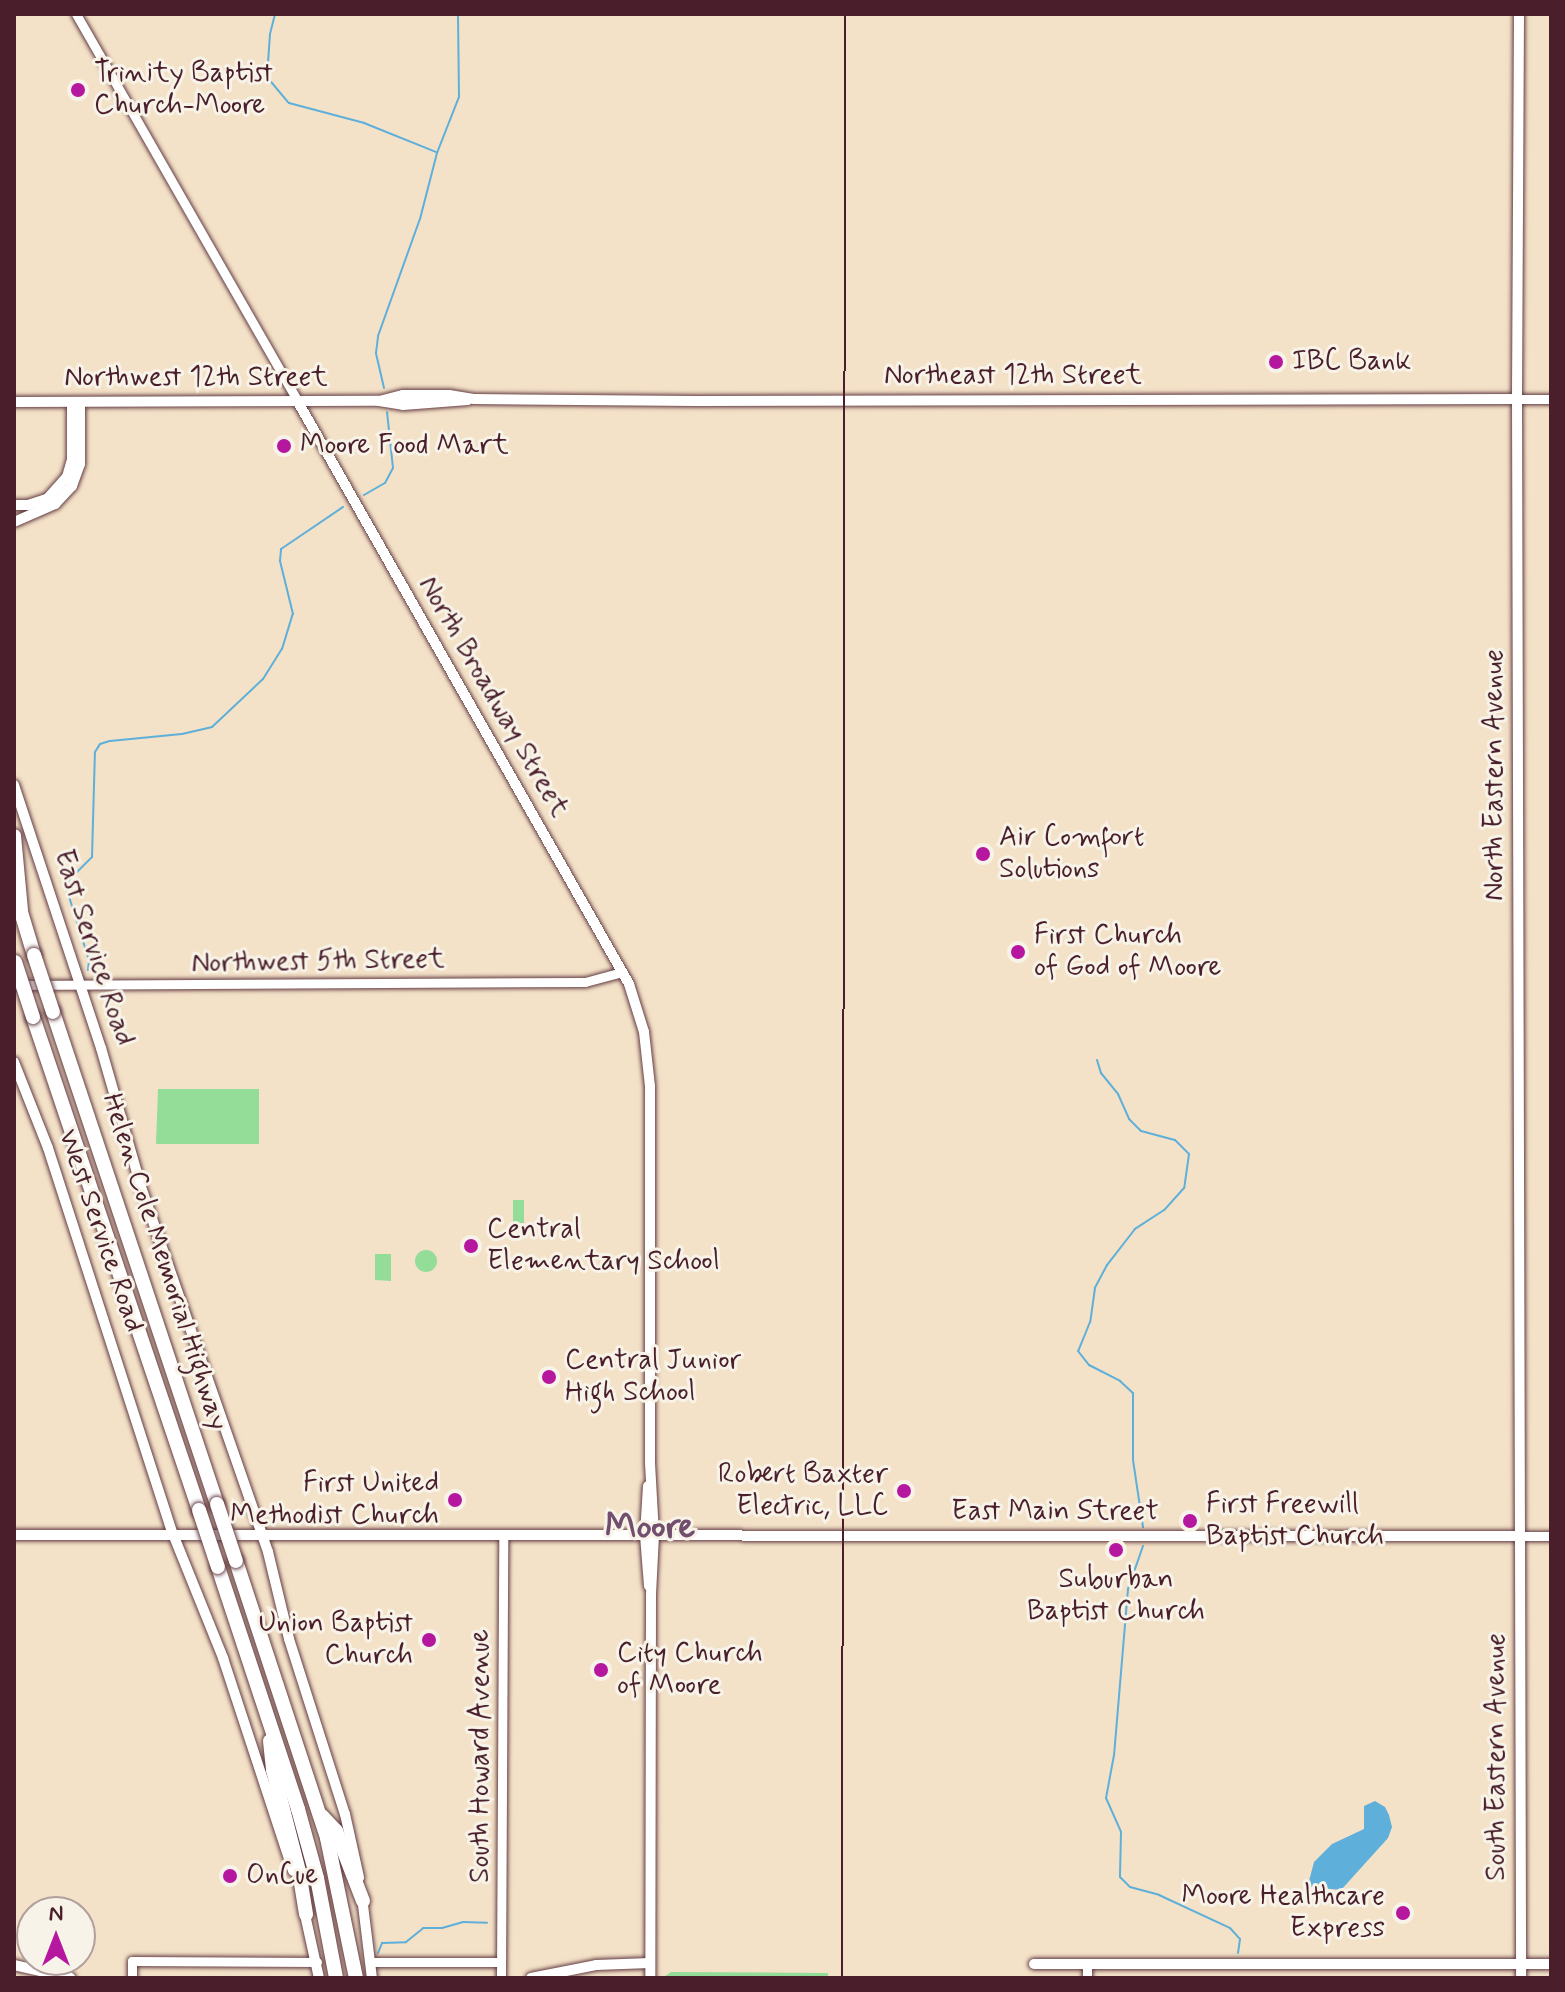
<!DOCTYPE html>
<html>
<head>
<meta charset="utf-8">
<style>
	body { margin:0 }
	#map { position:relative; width:1565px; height:1992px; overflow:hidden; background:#f4e2c8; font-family:Mynerve,sans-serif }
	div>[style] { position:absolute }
	.green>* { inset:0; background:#94dd99 }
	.round { border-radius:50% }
	.water>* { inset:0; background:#5eafd9 }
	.stream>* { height:2px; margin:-1px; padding:0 1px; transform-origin:1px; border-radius:1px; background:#5eafd9 }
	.roads { filter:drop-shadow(0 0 2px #643c43) drop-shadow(0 0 2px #643c43) }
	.tertiary>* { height:9px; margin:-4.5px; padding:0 4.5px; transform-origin:4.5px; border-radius:4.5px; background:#fff }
	.secondary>* { height:10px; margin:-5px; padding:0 5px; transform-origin:5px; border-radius:5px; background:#fff }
	.motorway>* { height:14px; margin:-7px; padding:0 7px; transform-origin:7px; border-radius:7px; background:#fff }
	.rail>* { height:2px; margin:-1px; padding:0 1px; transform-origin:1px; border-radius:1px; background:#4a1f2b }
	.bridges { filter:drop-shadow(0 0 2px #643c43) drop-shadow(0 0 2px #643c43) }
	.motorway-bridge>* { height:14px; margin:-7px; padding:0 7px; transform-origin:7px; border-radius:7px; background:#fff }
	.dots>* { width:22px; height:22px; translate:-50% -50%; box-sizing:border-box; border:4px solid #f7f3e8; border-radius:50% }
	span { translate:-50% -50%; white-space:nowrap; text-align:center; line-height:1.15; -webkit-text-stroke:6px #f7f3e8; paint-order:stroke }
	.poi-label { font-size:28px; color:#4a1f2b }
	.left { translate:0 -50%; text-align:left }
	.right { translate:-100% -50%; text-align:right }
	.street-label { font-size:28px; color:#4a1f2b }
	.district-label { font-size:36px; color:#714e6d; font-weight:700 }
	.frame { position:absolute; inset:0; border:16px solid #4a1f2b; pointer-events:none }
	.north { position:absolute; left:16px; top:1896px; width:80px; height:80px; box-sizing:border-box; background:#f7f3e8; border:2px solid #b29e9c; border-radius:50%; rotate:0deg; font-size:22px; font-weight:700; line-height:32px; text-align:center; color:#4a1f2b }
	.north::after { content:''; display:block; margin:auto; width:28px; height:36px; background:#b5179e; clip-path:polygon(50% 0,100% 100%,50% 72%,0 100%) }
</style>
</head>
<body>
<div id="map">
	<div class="green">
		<i style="clip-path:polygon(158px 1089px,259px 1089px,259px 1144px,156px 1144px)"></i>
		<i style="clip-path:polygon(513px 1200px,524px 1200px,524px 1223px,513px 1223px)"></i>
		<i class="round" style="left:415px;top:1250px;width:22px;height:22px"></i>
		<i style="clip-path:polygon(375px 1254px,391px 1254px,391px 1281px,375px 1280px)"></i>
		<i style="clip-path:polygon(671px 1972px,828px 1973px,828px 1978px,662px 1978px)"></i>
	</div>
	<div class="water">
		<i style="clip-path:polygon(1375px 1801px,1385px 1807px,1389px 1815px,1392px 1827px,1388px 1838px,1341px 1890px,1311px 1887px,1309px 1881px,1314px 1862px,1332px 1844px,1364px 1829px,1364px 1806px)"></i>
	</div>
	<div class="stream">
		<i style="left:275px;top:14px;width:21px;rotate:104deg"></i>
		<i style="left:270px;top:34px;width:43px;rotate:94deg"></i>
		<i style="left:267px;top:77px;width:34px;rotate:50deg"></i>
		<i style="left:289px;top:103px;width:78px;rotate:14.9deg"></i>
		<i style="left:364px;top:123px;width:78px;rotate:21.9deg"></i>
		<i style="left:384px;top:388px;width:36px;rotate:-103deg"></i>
		<i style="left:376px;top:353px;width:17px;rotate:-83deg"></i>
		<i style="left:378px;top:336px;width:124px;rotate:-70.3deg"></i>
		<i style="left:420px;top:219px;width:68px;rotate:-75.6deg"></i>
		<i style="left:437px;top:153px;width:60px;rotate:-68.6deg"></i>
		<i style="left:459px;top:97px;width:83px;rotate:-90.7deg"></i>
		<i style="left:364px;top:495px;width:24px;rotate:-30deg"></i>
		<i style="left:385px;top:483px;width:17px;rotate:-62deg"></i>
		<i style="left:393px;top:468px;width:56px;rotate:-96.1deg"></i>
		<i style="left:88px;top:970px;width:10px;rotate:-84deg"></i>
		<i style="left:89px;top:960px;width:80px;rotate:-107.5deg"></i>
		<i style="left:65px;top:884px;width:38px;rotate:-45deg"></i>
		<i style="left:92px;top:857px;width:105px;rotate:-88.4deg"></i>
		<i style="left:95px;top:752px;width:9px;rotate:-58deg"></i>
		<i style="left:100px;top:744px;width:10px;rotate:-17deg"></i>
		<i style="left:110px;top:741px;width:72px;rotate:-5.6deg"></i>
		<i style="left:182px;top:734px;width:31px;rotate:-13deg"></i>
		<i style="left:212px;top:727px;width:70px;rotate:-43.3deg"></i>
		<i style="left:263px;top:679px;width:36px;rotate:-58deg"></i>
		<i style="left:282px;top:649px;width:37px;rotate:-73deg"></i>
		<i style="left:293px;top:614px;width:55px;rotate:-103.8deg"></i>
		<i style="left:280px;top:561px;width:12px;rotate:-85deg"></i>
		<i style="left:281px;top:549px;width:75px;rotate:-34.1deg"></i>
		<i style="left:1097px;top:1060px;width:14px;rotate:73deg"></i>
		<i style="left:1101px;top:1073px;width:27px;rotate:51deg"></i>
		<i style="left:1118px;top:1094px;width:27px;rotate:66deg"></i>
		<i style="left:1129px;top:1119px;width:17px;rotate:45deg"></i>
		<i style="left:1141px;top:1131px;width:35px;rotate:15deg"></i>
		<i style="left:1175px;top:1140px;width:20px;rotate:45deg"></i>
		<i style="left:1189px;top:1154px;width:34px;rotate:98deg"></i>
		<i style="left:1184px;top:1188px;width:30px;rotate:132deg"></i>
		<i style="left:1164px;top:1210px;width:35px;rotate:147deg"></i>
		<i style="left:1135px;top:1229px;width:46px;rotate:127.9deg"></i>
		<i style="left:1107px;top:1265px;width:26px;rotate:118deg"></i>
		<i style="left:1095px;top:1288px;width:34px;rotate:98deg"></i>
		<i style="left:1090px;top:1322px;width:31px;rotate:112deg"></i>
		<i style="left:1078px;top:1351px;width:18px;rotate:52deg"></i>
		<i style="left:1089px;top:1365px;width:35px;rotate:27deg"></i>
		<i style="left:1120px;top:1381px;width:18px;rotate:43deg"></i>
		<i style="left:1133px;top:1393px;width:67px;rotate:90deg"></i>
		<i style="left:1133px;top:1460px;width:68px;rotate:81.5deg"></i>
		<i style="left:1143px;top:1546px;width:46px;rotate:109.2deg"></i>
		<i style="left:1128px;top:1589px;width:167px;rotate:94.8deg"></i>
		<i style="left:1114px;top:1755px;width:44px;rotate:100.5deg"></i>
		<i style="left:1106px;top:1798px;width:37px;rotate:66deg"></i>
		<i style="left:1121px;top:1832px;width:45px;rotate:91.3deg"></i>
		<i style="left:1120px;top:1877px;width:14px;rotate:45deg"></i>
		<i style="left:1130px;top:1887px;width:30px;rotate:15deg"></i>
		<i style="left:1159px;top:1895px;width:78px;rotate:24.9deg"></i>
		<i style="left:1230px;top:1928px;width:15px;rotate:48deg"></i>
		<i style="left:1240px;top:1939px;width:14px;rotate:98deg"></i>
		<i style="left:378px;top:1953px;width:11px;rotate:-68deg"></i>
		<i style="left:382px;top:1943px;width:24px;rotate:-2deg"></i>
		<i style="left:406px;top:1942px;width:22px;rotate:-39deg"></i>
		<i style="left:423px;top:1928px;width:19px"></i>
		<i style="left:442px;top:1928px;width:22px;rotate:-16deg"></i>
		<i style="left:463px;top:1922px;width:24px;rotate:2deg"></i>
		<i style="left:1239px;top:1977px;width:1px;rotate:45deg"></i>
	</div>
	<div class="roads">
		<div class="tertiary">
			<i style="left:76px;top:14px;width:447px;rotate:60.2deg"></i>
			<i style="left:1517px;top:399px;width:34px"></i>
			<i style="left:14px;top:985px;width:571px;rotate:-0.3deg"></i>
			<i style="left:585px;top:982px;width:38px;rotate:-15deg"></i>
			<i style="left:1520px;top:1536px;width:31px"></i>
			<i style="left:371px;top:1962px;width:130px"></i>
			<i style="left:132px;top:1978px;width:17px;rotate:-90deg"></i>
			<i style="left:132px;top:1961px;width:185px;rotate:0.3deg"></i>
			<i style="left:501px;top:1978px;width:443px;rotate:-89.7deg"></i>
			<i style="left:1087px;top:1978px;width:13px;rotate:-90deg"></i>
		</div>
		<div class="secondary">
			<i style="left:1519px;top:14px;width:385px;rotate:90.3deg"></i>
			<i style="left:1517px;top:399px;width:1579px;rotate:89.85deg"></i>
			<i style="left:379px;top:401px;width:25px;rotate:-14deg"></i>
			<i style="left:403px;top:395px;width:46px"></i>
			<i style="left:449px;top:395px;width:25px;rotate:9deg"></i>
			<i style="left:474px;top:399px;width:221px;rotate:0.5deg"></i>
			<i style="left:695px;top:401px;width:822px;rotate:-0.14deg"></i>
			<i style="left:14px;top:402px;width:365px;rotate:-0.2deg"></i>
			<i style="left:379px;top:401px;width:24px;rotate:9deg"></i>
			<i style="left:403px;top:405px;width:65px;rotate:-4.4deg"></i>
			<i style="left:298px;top:402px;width:670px;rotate:60.37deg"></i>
			<i style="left:629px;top:984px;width:50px;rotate:72.6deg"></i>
			<i style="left:644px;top:1032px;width:54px;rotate:83.7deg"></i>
			<i style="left:650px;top:1086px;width:377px;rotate:90deg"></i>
			<i style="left:650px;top:1463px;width:72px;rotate:86.8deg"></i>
			<i style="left:654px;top:1535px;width:60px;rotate:92.9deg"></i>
			<i style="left:651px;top:1595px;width:383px;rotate:90.1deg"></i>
			<i style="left:14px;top:505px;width:14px"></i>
			<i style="left:28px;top:505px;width:20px;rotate:-18deg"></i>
			<i style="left:47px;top:499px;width:30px;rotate:-48deg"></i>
			<i style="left:67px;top:477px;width:19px;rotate:-74deg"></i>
			<i style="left:72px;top:459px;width:57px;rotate:-90deg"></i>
			<i style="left:14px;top:522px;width:45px;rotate:-23.7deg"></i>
			<i style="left:55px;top:504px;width:25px;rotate:-47deg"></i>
			<i style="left:72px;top:486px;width:23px;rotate:-70deg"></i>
			<i style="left:80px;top:464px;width:62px;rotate:-90deg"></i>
			<i style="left:14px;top:785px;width:277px;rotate:71.7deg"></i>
			<i style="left:101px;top:1048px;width:145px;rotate:73.9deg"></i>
			<i style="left:141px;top:1187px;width:386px;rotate:70.8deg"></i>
			<i style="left:268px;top:1552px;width:89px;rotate:76.4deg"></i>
			<i style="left:289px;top:1639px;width:184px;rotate:72.3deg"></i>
			<i style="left:345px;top:1814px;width:65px;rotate:77.5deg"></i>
			<i style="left:14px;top:1062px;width:92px;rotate:68.4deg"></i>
			<i style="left:48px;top:1148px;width:406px;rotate:72.1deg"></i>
			<i style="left:173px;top:1534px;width:134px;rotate:68deg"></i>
			<i style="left:223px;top:1658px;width:224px;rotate:71.8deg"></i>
			<i style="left:648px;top:1486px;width:49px;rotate:93.5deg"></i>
			<i style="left:645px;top:1535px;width:51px;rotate:85.5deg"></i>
			<i style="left:14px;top:1535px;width:1506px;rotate:0.04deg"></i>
			<i style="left:362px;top:1897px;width:82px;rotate:83deg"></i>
			<i style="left:304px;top:1910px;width:70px;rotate:77.6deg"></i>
			<i style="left:1034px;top:1964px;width:517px"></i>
			<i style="left:14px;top:1965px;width:58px;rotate:12.8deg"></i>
			<i style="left:531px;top:1978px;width:66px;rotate:-11.3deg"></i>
			<i style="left:596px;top:1965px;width:54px;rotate:-2.1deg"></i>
		</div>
		<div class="motorway">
			<i style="left:14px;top:836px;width:74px;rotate:84.6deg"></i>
			<i style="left:18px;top:902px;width:55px;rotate:73.2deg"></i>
			<i style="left:53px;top:1012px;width:519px;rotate:71.57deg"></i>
			<i style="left:33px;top:1017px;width:520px;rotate:71.39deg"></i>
			<i style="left:236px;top:1561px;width:292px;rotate:71.8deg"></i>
			<i style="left:327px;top:1838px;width:143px;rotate:78.3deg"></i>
			<i style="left:218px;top:1567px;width:255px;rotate:71.7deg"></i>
			<i style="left:298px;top:1809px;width:72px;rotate:74.6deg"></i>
			<i style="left:317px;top:1878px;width:102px;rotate:79.2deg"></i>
			<i style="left:270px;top:1741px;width:29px;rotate:84deg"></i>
			<i style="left:273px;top:1770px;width:104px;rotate:75.6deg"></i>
			<i style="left:299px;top:1871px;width:44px;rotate:80.8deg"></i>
			<i style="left:322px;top:1816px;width:21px;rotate:47deg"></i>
			<i style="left:336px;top:1831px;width:75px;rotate:68.9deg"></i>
		</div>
	</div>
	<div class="rail">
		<i style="left:842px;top:1978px;width:1964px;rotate:-89.91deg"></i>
	</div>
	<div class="bridges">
		<div class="motorway-bridge">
			<i style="left:34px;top:955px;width:60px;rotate:71.6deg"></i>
			<i style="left:15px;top:962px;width:58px;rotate:71.9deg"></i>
			<i style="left:217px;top:1504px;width:60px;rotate:71.6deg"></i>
			<i style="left:199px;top:1510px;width:60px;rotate:71.6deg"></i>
		</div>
	</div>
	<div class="dots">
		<i style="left:78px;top:90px;background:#b5179e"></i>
		<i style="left:1276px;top:362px;background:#b5179e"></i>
		<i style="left:284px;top:446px;background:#b5179e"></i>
		<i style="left:983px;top:854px;background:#b5179e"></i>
		<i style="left:1018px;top:952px;background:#b5179e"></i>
		<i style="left:471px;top:1246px;background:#b5179e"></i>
		<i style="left:549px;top:1377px;background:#b5179e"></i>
		<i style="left:904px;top:1491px;background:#b5179e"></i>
		<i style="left:455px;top:1500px;background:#b5179e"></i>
		<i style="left:1190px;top:1521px;background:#b5179e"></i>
		<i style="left:1116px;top:1550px;background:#b5179e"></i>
		<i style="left:429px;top:1640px;background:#b5179e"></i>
		<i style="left:601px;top:1670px;background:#b5179e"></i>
		<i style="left:230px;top:1876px;background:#b5179e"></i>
		<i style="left:1403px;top:1913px;background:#b5179e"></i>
	</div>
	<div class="poi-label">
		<span class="left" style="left:94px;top:90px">Trinity Baptist<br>Church-Moore</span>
		<span class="left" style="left:1292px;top:362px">IBC Bank</span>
		<span class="left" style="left:300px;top:446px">Moore Food Mart</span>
		<span class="left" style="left:999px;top:854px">Air Comfort<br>Solutions</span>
		<span class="left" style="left:1034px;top:952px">First Church<br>of God of Moore</span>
		<span class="left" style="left:487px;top:1246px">Central<br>Elementary School</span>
		<span class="left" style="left:565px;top:1377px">Central Junior<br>High School</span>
		<span class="right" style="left:888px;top:1491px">Robert Baxter<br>Electric, LLC</span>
		<span class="right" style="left:439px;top:1500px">First United<br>Methodist Church</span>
		<span class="left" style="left:1206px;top:1521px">First Freewill<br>Baptist Church</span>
		<span style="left:1116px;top:1596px">Suburban<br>Baptist Church</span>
		<span class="right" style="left:413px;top:1640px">Union Baptist<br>Church</span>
		<span class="left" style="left:617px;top:1670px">City Church<br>of Moore</span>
		<span class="left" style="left:246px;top:1876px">OnCue</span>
		<span class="right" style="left:1385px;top:1913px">Moore Healthcare<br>Express</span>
	</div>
	<div class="street-label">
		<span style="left:1013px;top:376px">Northeast 12th Street</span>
		<span style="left:196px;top:378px">Northwest 12th Street</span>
		<span style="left:493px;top:697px;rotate:60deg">North Broadway Street</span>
		<span style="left:1495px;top:775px;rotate:-90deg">North Eastern Avenue</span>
		<span style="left:93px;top:948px;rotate:72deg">East Service Road</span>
		<span style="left:318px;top:962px;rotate:-1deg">Northwest 5th Street</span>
		<span style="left:100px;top:1231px;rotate:71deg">West Service Road</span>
		<span style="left:164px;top:1262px;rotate:72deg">Helen Cole Memorial Highway</span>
		<span style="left:1055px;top:1512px">East Main Street</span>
		<span style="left:481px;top:1756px;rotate:-90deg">South Howard Avenue</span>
		<span style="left:1497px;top:1757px;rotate:-90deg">South Eastern Avenue</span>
	</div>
	<div class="district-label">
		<span style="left:650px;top:1528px">Moore</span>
	</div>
	<div class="frame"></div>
	<div class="north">N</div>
</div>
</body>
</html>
